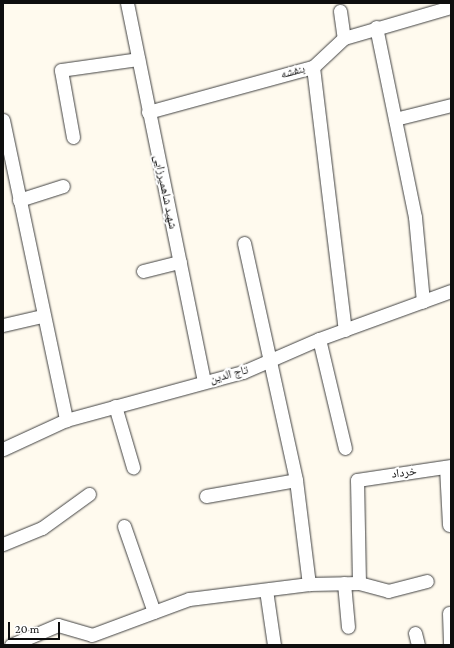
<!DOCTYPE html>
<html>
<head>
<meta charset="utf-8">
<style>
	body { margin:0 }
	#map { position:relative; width:454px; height:648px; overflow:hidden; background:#fffaee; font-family:"Crimson Pro","Noto Naskh Arabic",serif }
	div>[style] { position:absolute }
	.roads { filter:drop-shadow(0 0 1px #414141) drop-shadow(0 0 1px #414141) }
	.minor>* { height:13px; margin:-6.5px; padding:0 6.5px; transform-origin:6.5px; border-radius:6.5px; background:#fff }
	span { translate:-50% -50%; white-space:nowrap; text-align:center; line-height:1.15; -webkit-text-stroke:4px #fff; paint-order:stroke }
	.street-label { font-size:12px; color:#0e0e0e }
	.frame { position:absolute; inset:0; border:4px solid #0e0e0e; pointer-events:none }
	.scale { position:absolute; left:8px; top:622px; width:52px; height:18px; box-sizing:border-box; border:2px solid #0e0e0e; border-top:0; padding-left:5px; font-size:12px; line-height:14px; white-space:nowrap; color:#0e0e0e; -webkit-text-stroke:3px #fff; paint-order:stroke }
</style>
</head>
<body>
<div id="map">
	<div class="roads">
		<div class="minor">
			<i style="left:127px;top:3px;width:386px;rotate:78.5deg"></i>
			<i style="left:340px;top:11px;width:27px;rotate:82deg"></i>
			<i style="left:376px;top:27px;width:194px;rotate:78.4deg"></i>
			<i style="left:415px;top:217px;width:85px;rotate:84.6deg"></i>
			<i style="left:313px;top:67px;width:265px;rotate:83.1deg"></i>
			<i style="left:148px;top:112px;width:171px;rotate:-15.3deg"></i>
			<i style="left:313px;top:67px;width:42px;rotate:-43.1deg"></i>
			<i style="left:344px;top:38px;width:111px;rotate:-16.2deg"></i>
			<i style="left:395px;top:119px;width:58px;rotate:-14deg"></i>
			<i style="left:3px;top:120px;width:307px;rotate:78.1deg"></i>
			<i style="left:73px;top:137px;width:68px;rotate:-100.2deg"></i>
			<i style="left:61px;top:70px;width:78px;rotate:-8.1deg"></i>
			<i style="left:19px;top:200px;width:46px;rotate:-17.7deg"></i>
			<i style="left:244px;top:243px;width:243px;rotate:77.6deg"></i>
			<i style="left:296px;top:480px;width:105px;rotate:82.9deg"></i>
			<i style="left:143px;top:271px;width:38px;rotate:-14deg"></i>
			<i style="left:3px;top:325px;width:40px;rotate:-13deg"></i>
			<i style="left:319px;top:339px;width:112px;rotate:76.6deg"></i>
			<i style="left:115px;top:406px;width:64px;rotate:73.6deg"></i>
			<i style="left:3px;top:449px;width:69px;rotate:-24.7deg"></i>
			<i style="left:66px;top:420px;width:183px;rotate:-15.2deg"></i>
			<i style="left:243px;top:372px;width:83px;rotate:-23.5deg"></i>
			<i style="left:319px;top:339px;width:140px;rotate:-20deg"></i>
			<i style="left:446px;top:467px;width:58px;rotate:87deg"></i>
			<i style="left:206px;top:496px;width:91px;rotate:-10.1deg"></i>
			<i style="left:124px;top:526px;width:91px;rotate:70.8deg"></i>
			<i style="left:3px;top:544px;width:42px;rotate:-22.3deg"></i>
			<i style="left:42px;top:528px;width:58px;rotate:-35.9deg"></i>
			<i style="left:344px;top:583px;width:44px;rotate:84.8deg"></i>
			<i style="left:359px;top:583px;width:103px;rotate:-91.1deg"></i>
			<i style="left:357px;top:480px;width:95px;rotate:-8.5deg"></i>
			<i style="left:266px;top:590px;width:56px;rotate:81.7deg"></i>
			<i style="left:449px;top:613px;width:32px;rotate:88deg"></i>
			<i style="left:415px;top:633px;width:12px;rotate:76deg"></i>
			<i style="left:11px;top:645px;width:51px;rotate:-23.1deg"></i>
			<i style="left:58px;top:625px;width:35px;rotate:16deg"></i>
			<i style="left:92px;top:635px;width:103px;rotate:-20.4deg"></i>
			<i style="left:189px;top:599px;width:121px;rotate:-7.1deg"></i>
			<i style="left:309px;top:584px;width:50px;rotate:-1.1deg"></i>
			<i style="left:359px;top:583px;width:30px;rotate:15deg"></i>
			<i style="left:388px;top:591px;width:40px;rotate:-14.4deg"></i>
		</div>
	</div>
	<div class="street-label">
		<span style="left:293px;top:72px;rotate:-15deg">بنفشه</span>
		<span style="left:165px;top:192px;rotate:78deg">شهید شاهمیرزایی</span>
		<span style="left:229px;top:375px;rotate:-15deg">تاج الدین</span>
		<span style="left:404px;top:473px;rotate:-8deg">خرداد</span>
	</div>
	<div class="frame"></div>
	<div class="scale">20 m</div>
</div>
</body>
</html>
